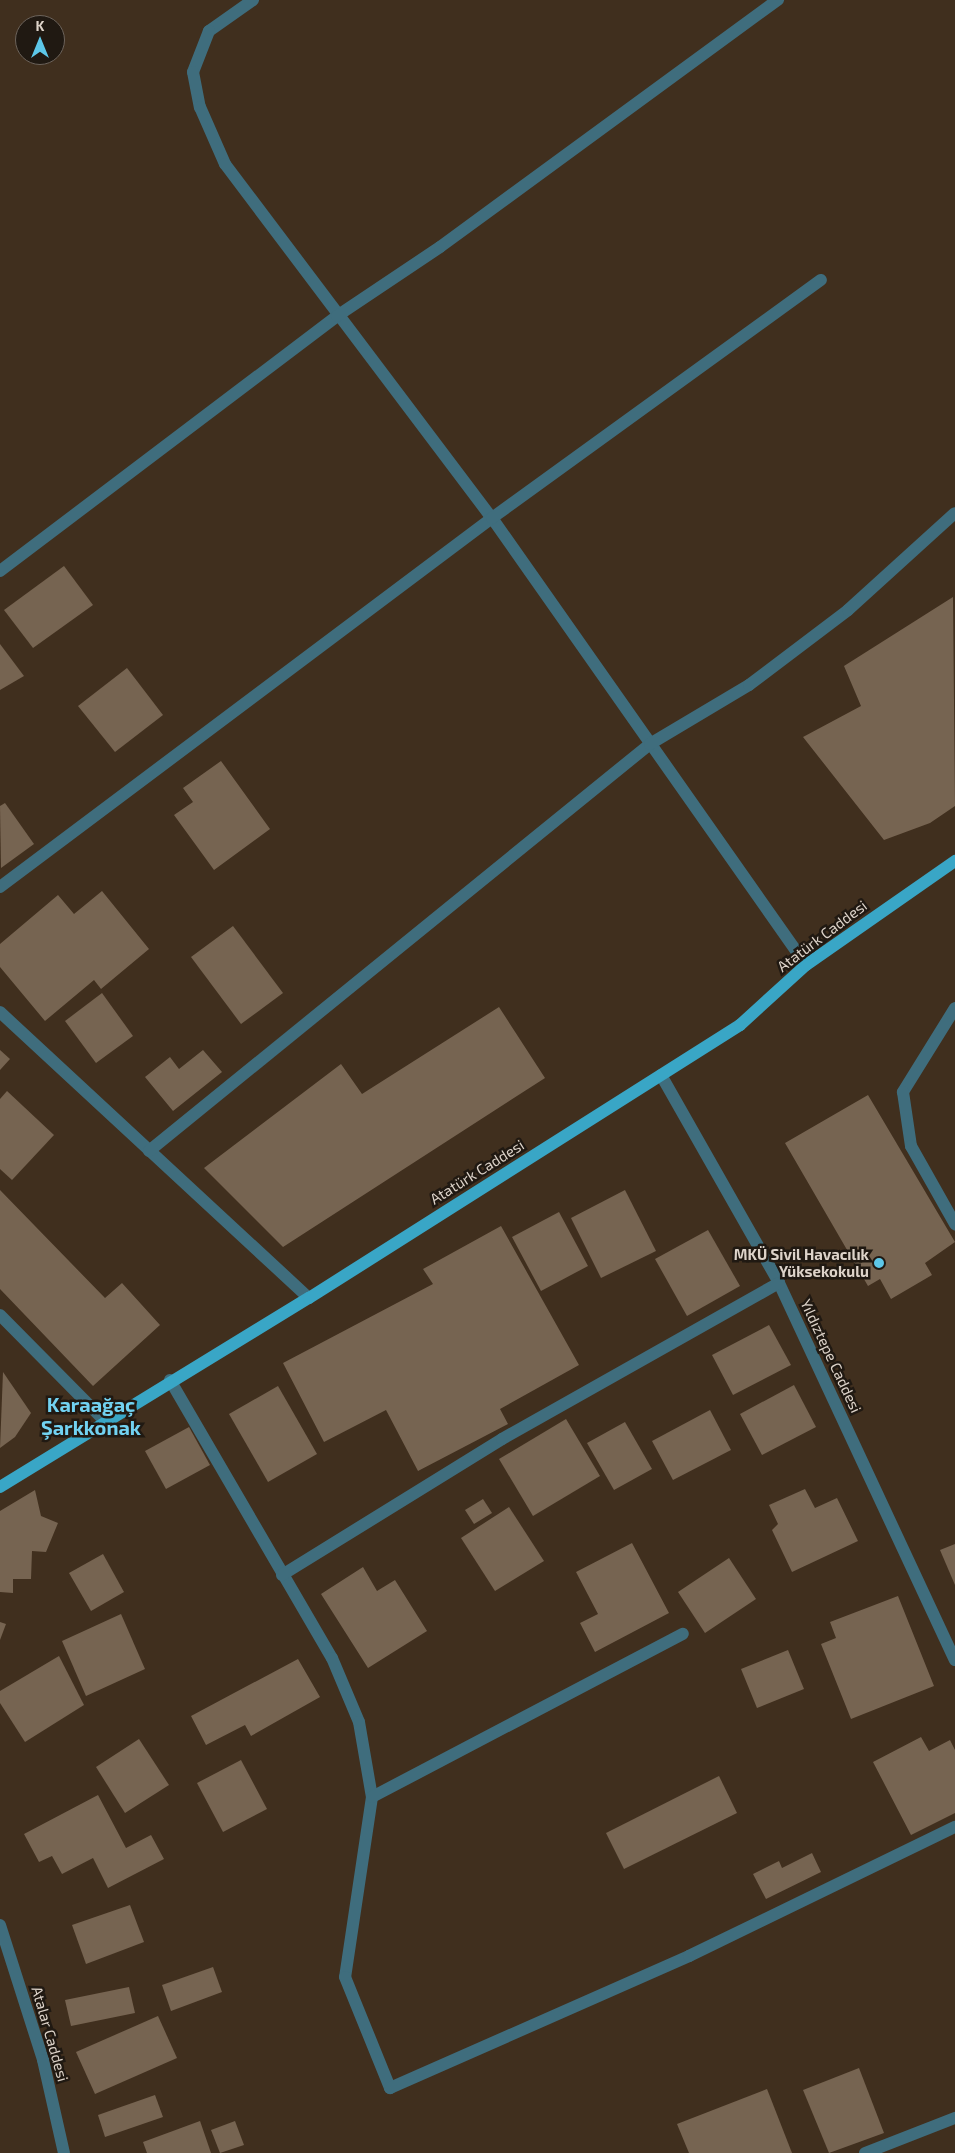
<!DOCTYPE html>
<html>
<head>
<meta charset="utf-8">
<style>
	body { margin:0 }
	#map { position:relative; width:955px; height:2153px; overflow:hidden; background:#402f1e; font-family:"Exo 2",sans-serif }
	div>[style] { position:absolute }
	.building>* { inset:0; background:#766451 }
	.minor>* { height:12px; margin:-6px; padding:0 6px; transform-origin:6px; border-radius:6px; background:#3f6d7d }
	.major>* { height:12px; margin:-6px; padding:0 6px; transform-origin:6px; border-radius:6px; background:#39a6c6 }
	.dots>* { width:14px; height:14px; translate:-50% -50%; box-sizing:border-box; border:2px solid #201912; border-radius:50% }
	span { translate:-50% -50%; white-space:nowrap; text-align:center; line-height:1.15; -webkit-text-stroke:5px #201912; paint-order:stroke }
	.street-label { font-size:15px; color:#ddd3c9 }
	.poi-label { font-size:15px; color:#ddd3c9; font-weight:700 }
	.right { translate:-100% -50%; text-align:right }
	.district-label { font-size:20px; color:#72d2f1; font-weight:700 }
	.north { position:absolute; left:15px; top:15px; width:50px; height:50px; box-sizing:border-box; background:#201912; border:1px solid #6c635b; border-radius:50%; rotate:0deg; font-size:14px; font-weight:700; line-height:20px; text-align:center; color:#ddd3c9 }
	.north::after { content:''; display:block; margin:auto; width:18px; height:22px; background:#5dc7e8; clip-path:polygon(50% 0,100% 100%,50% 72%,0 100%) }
</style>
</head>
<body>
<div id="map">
	<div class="building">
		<i style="clip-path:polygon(64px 566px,93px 605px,33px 648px,4px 610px)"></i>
		<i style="clip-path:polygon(953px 597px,955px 806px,930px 823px,884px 840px,803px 737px,861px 706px,844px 666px)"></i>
		<i style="clip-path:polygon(0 644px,24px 676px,0 690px)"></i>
		<i style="clip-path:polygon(127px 668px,163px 715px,115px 752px,78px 706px)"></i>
		<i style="clip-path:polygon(221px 761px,270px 829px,214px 870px,174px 815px,193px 802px,183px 788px)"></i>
		<i style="clip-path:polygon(5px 803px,34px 844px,1px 868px,0 806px)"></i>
		<i style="clip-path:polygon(102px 891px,149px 949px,101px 989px,94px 980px,45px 1021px,0 967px,0 944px,58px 895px,74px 914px)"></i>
		<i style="clip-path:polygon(233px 926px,283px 993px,241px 1024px,191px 957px)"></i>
		<i style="clip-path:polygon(102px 993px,133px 1036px,96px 1063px,65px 1021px)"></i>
		<i style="clip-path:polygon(499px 1007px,545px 1078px,283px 1247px,204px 1168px,341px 1064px,362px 1094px)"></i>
		<i style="clip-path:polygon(0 1050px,10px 1059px,0 1070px)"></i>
		<i style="clip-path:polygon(203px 1050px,222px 1072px,173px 1111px,145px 1077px,170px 1057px,179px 1069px)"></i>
		<i style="clip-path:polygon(7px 1091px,54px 1135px,12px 1180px,0 1169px,0 1099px)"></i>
		<i style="clip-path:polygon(868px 1095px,955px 1242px,925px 1263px,932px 1275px,891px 1299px,880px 1279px,868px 1286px,785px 1143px)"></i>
		<i style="clip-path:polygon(0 1190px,105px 1298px,122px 1283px,160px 1325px,93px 1386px,0 1289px)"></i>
		<i style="clip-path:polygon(625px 1190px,656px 1251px,601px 1278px,571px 1218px)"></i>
		<i style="clip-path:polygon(559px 1212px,588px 1266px,541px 1291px,512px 1237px)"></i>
		<i style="clip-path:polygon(501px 1226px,579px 1365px,500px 1409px,508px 1424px,418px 1471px,386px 1410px,324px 1442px,283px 1363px,433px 1284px,423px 1269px)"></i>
		<i style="clip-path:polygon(708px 1230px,740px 1286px,687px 1316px,655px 1259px)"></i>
		<i style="clip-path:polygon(769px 1325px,791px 1365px,733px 1395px,712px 1355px)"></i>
		<i style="clip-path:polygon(3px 1372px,31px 1413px,15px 1437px,0 1448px)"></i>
		<i style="clip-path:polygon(794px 1385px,816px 1427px,762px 1455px,740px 1414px)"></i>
		<i style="clip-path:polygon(278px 1386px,317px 1454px,268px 1482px,229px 1414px)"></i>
		<i style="clip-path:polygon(710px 1410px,731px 1450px,673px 1480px,652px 1441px)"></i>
		<i style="clip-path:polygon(566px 1419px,600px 1476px,533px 1516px,499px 1459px)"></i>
		<i style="clip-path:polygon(625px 1422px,652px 1469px,614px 1490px,587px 1443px)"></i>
		<i style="clip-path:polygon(189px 1427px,210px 1465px,166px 1489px,145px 1451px)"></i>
		<i style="clip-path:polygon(805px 1489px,815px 1508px,837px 1498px,858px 1541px,792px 1572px,772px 1530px,778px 1524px,769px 1505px)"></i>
		<i style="clip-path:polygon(35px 1490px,41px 1516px,58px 1523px,46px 1552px,32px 1551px,31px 1579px,13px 1579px,13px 1593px,0 1592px,0 1511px)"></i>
		<i style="clip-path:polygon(483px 1499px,492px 1513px,474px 1524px,465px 1510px)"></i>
		<i style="clip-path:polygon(509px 1507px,544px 1561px,495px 1591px,461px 1538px)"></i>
		<i style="clip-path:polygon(632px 1543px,669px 1613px,595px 1652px,580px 1623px,598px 1614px,576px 1572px)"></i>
		<i style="clip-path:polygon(955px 1544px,955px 1585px,940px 1550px)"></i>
		<i style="clip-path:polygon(103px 1554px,124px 1592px,91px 1611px,69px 1573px)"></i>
		<i style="clip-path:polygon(729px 1558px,756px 1599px,705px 1633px,678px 1592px)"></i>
		<i style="clip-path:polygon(363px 1567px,377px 1591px,395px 1580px,427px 1631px,368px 1668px,321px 1594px)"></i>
		<i style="clip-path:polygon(898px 1596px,934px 1686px,851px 1719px,821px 1644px,836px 1638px,830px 1622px)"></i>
		<i style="clip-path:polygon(121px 1614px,145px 1669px,86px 1696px,62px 1641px)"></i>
		<i style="clip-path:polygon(0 1622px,6px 1624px,0 1640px)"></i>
		<i style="clip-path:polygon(788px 1650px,804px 1689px,757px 1708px,741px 1669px)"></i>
		<i style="clip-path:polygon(59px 1656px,84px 1705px,25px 1742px,0 1703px,0 1691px)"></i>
		<i style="clip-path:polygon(298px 1659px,320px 1697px,251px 1736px,245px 1725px,206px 1745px,191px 1716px)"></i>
		<i style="clip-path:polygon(921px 1737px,929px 1751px,950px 1740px,955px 1750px,955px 1813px,911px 1835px,873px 1762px)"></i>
		<i style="clip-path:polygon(139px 1739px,169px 1785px,125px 1813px,96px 1767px)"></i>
		<i style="clip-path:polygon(241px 1760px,267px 1809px,223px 1832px,197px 1783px)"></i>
		<i style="clip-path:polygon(719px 1776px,737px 1813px,624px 1869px,606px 1833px)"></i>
		<i style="clip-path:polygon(98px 1795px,126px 1848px,151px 1835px,164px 1859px,108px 1888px,93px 1858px,62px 1874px,52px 1856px,39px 1862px,24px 1834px)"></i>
		<i style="clip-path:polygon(812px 1853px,821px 1872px,766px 1899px,753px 1874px,779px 1861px,782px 1868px)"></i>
		<i style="clip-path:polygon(130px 1905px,144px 1942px,86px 1964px,72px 1925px)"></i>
		<i style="clip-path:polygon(213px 1967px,222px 1992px,171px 2011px,162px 1985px)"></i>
		<i style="clip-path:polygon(129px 1987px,135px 2013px,71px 2026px,65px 2000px)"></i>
		<i style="clip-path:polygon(158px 2016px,177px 2058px,95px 2094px,76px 2052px)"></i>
		<i style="clip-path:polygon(859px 2068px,884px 2133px,829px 2153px,803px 2090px)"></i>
		<i style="clip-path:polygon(767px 2089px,792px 2153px,689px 2153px,677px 2124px)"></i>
		<i style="clip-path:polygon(155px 2095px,163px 2117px,105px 2137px,98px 2115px)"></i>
		<i style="clip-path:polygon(200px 2121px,211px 2153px,147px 2153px,143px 2142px)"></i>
		<i style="clip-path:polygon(235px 2121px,244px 2145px,220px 2153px,211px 2130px)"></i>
	</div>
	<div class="minor">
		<i style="left:253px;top:0;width:54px;rotate:144.8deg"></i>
		<i style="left:209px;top:31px;width:44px;rotate:111.3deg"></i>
		<i style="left:193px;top:72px;width:36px;rotate:79deg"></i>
		<i style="left:200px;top:107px;width:62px;rotate:66.3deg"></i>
		<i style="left:225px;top:164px;width:443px;rotate:53deg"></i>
		<i style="left:492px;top:518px;width:546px;rotate:54.91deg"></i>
		<i style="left:0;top:571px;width:423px;rotate:-37.1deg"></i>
		<i style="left:337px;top:316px;width:124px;rotate:-33.8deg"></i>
		<i style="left:440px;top:247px;width:419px;rotate:-36.2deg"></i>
		<i style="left:0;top:887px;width:615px;rotate:-36.87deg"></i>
		<i style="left:492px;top:518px;width:406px;rotate:-35.9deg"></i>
		<i style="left:955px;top:1008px;width:99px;rotate:121.8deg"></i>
		<i style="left:903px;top:1092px;width:55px;rotate:81.6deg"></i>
		<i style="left:911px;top:1146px;width:90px;rotate:60.6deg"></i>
		<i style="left:0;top:1012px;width:421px;rotate:42.8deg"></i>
		<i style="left:661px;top:1075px;width:239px;rotate:60.4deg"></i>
		<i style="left:779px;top:1283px;width:416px;rotate:65deg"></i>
		<i style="left:149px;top:1151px;width:645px;rotate:-39.09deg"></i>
		<i style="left:650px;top:744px;width:115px;rotate:-30.8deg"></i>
		<i style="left:749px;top:685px;width:124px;rotate:-37.1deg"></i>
		<i style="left:848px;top:610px;width:144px;rotate:-42.2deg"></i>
		<i style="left:0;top:1315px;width:148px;rotate:45.3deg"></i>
		<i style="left:170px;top:1380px;width:322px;rotate:59.8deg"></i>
		<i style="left:332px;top:1658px;width:69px;rotate:67.1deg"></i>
		<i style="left:359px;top:1722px;width:76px;rotate:80.2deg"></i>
		<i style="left:372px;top:1797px;width:182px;rotate:98.5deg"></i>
		<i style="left:345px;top:1977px;width:120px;rotate:67.9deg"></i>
		<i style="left:390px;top:2088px;width:327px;rotate:-23.8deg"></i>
		<i style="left:689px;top:1956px;width:296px;rotate:-25.9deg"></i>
		<i style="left:282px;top:1575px;width:259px;rotate:-31.7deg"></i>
		<i style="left:502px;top:1439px;width:318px;rotate:-29.4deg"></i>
		<i style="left:372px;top:1797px;width:351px;rotate:-27.7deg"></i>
		<i style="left:0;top:1925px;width:142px;rotate:72.3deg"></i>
		<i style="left:43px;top:2060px;width:95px;rotate:77.3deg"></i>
		<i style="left:865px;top:2153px;width:97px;rotate:-21.3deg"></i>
	</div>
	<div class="major">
		<i style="left:0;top:1487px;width:362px;rotate:-31.5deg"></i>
		<i style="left:309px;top:1298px;width:510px;rotate:-32.35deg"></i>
		<i style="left:740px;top:1025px;width:89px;rotate:-42.3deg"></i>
		<i style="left:806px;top:965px;width:182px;rotate:-34.9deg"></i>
	</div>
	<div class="dots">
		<i style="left:879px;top:1263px;background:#5dc7e8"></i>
	</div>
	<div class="street-label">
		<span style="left:822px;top:936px;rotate:-37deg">Atatürk Caddesi</span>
		<span style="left:477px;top:1172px;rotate:-32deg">Atatürk Caddesi</span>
		<span style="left:831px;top:1356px;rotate:65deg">Yıldıztepe Caddesi</span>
		<span style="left:50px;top:2034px;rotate:74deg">Atalar Caddesi</span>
	</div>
	<div class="poi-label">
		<span class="right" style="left:869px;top:1263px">MKÜ Sivil Havacılık<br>Yüksekokulu</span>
	</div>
	<div class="district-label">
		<span style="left:91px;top:1416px">Karaağaç<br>Şarkkonak</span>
	</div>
	<div class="north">K</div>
</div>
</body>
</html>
